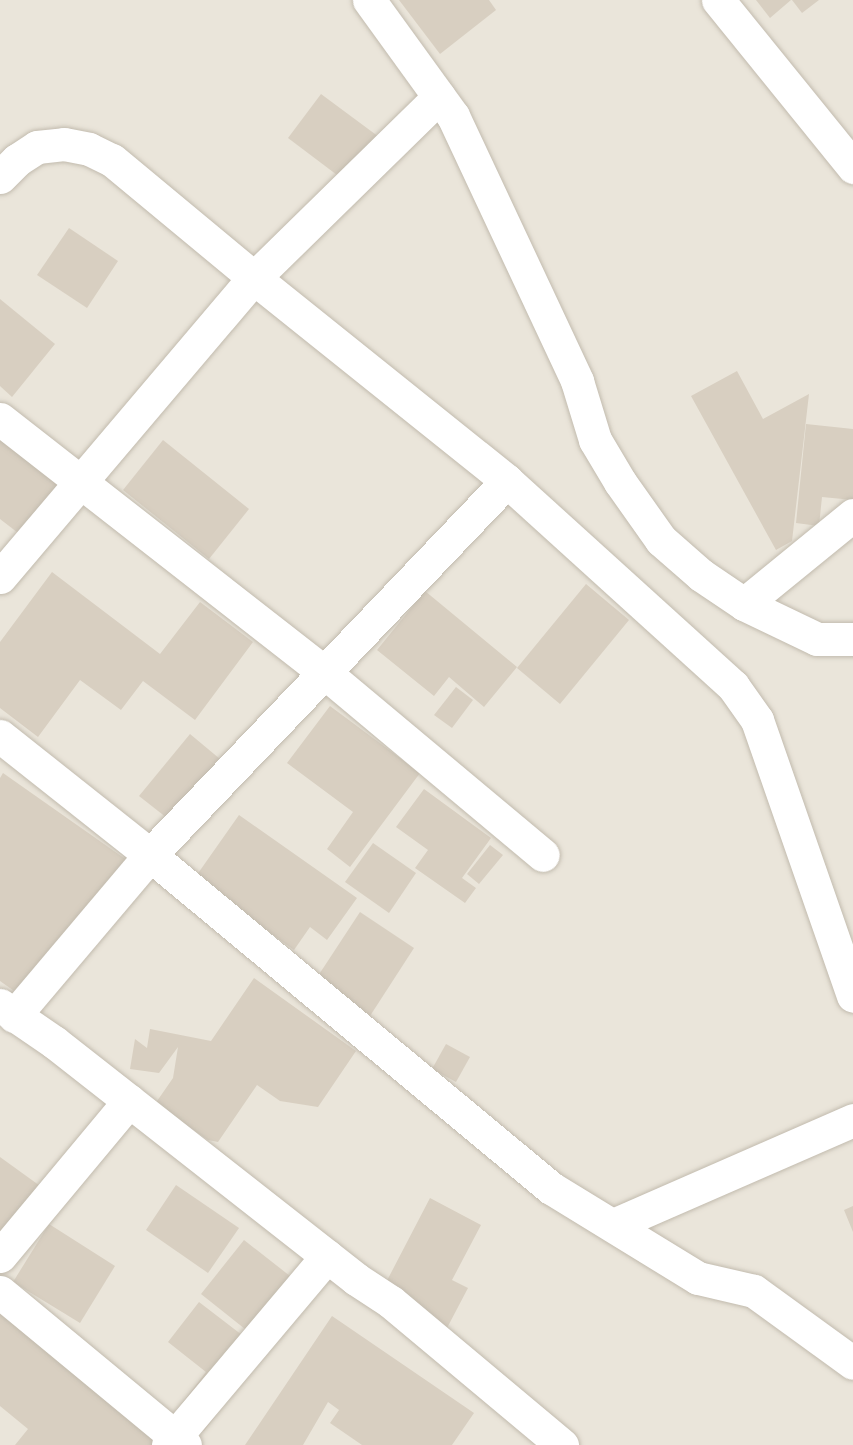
<!DOCTYPE html>
<html>
<head>
<meta charset="utf-8">
<style>
	body { margin:0 }
	#map { position:relative; width:853px; height:1445px; overflow:hidden; background:#f6f3ec; font-family:"Fira Sans",sans-serif }
	div>[style] { position:absolute }
	.residential>* { inset:0; background:#eae5da }
	.building>* { inset:0; background:#d8cfc1 }
	.roads { filter:drop-shadow(0 0 2px #c2bbae) drop-shadow(0 0 2px #c2bbae) }
	.minor>* { height:33px; margin:-16.5px; padding:0 16.5px; transform-origin:16.5px; border-radius:16.5px; background:#fff }
	span { translate:-50% -50%; white-space:nowrap; text-align:center; line-height:1.15; -webkit-text-stroke:4.5px #fff; paint-order:stroke }
</style>
</head>
<body>
<div id="map">
	<div class="residential">
		<i style="clip-path:polygon(0 0,853px 0,853px 1445px,0 1445px)"></i>
	</div>
	<div class="building">
		<i style="clip-path:polygon(399px 0,489px 0,496px 10px,440px 54px)"></i>
		<i style="clip-path:polygon(756px 0,791px 0,770px 18px)"></i>
		<i style="clip-path:polygon(792px 0,819px 0,802px 13px)"></i>
		<i style="clip-path:polygon(321px 94px,379px 137px,345px 181px,288px 138px)"></i>
		<i style="clip-path:polygon(69px 228px,118px 261px,87px 308px,37px 275px)"></i>
		<i style="clip-path:polygon(0 299px,55px 344px,12px 397px,0 386px)"></i>
		<i style="clip-path:polygon(737px 371px,763px 419px,809px 394px,792px 541px,776px 550px,691px 396px)"></i>
		<i style="clip-path:polygon(806px 424px,853px 429px,853px 500px,822px 497px,819px 526px,796px 523px)"></i>
		<i style="clip-path:polygon(0 431px,78px 489px,35px 546px,0 519px)"></i>
		<i style="clip-path:polygon(163px 440px,249px 509px,209px 559px,123px 490px)"></i>
		<i style="clip-path:polygon(52px 572px,160px 654px,200px 602px,253px 642px,195px 720px,143px 681px,121px 710px,80px 680px,38px 737px,0 708px,0 642px)"></i>
		<i style="clip-path:polygon(586px 584px,629px 620px,560px 704px,517px 668px)"></i>
		<i style="clip-path:polygon(425px 591px,517px 667px,484px 707px,449px 677px,434px 696px,377px 650px)"></i>
		<i style="clip-path:polygon(456px 687px,473px 700px,452px 728px,434px 715px)"></i>
		<i style="clip-path:polygon(330px 706px,420px 773px,350px 867px,327px 849px,353px 812px,287px 763px)"></i>
		<i style="clip-path:polygon(190px 734px,226px 764px,181px 829px,139px 796px)"></i>
		<i style="clip-path:polygon(3px 773px,141px 870px,41px 1010px,0 981px,0 778px)"></i>
		<i style="clip-path:polygon(424px 789px,491px 838px,462px 878px,476px 888px,465px 903px,415px 868px,428px 850px,396px 827px)"></i>
		<i style="clip-path:polygon(239px 815px,357px 898px,327px 940px,310px 927px,294px 950px,194px 879px)"></i>
		<i style="clip-path:polygon(373px 843px,416px 873px,389px 913px,345px 882px)"></i>
		<i style="clip-path:polygon(490px 845px,503px 855px,479px 884px,467px 874px)"></i>
		<i style="clip-path:polygon(360px 912px,414px 948px,370px 1016px,316px 979px)"></i>
		<i style="clip-path:polygon(254px 978px,356px 1051px,318px 1107px,280px 1101px,257px 1085px,218px 1142px,208px 1140px,155px 1104px,173px 1078px,178px 1047px,159px 1073px,130px 1069px,135px 1039px,147px 1048px,150px 1029px,211px 1041px)"></i>
		<i style="clip-path:polygon(446px 1044px,470px 1057px,456px 1082px,432px 1069px)"></i>
		<i style="clip-path:polygon(0 1157px,54px 1196px,0 1260px)"></i>
		<i style="clip-path:polygon(176px 1185px,239px 1228px,208px 1273px,146px 1230px)"></i>
		<i style="clip-path:polygon(430px 1198px,481px 1225px,452px 1280px,468px 1288px,447px 1328px,380px 1294px)"></i>
		<i style="clip-path:polygon(853px 1206px,853px 1232px,844px 1210px)"></i>
		<i style="clip-path:polygon(49px 1224px,115px 1266px,80px 1323px,13px 1282px)"></i>
		<i style="clip-path:polygon(244px 1240px,313px 1294px,270px 1349px,201px 1294px)"></i>
		<i style="clip-path:polygon(199px 1302px,264px 1352px,204px 1431px,176px 1411px,206px 1372px,168px 1342px)"></i>
		<i style="clip-path:polygon(0 1314px,164px 1445px,15px 1445px,28px 1429px,0 1406px)"></i>
		<i style="clip-path:polygon(332px 1316px,474px 1413px,452px 1445px,362px 1445px,330px 1423px,339px 1410px,328px 1402px,303px 1445px,245px 1445px)"></i>
	</div>
	<div class="roads">
		<div class="minor">
			<i style="left:369px;top:0;width:143px;rotate:54.1deg"></i>
			<i style="left:453px;top:116px;width:293px;rotate:64.9deg"></i>
			<i style="left:577px;top:381px;width:62px;rotate:73deg"></i>
			<i style="left:595px;top:440px;width:49px;rotate:59.2deg"></i>
			<i style="left:620px;top:482px;width:71px;rotate:54.7deg"></i>
			<i style="left:661px;top:540px;width:53px;rotate:41.2deg"></i>
			<i style="left:701px;top:575px;width:52px;rotate:34deg"></i>
			<i style="left:744px;top:604px;width:81px;rotate:25.6deg"></i>
			<i style="left:817px;top:639px;width:36px"></i>
			<i style="left:718px;top:0;width:215px;rotate:51deg"></i>
			<i style="left:0;top:177px;width:24px;rotate:-45deg"></i>
			<i style="left:17px;top:160px;width:24px;rotate:-33deg"></i>
			<i style="left:37px;top:147px;width:27px;rotate:-6deg"></i>
			<i style="left:64px;top:144px;width:25px;rotate:11deg"></i>
			<i style="left:89px;top:149px;width:25px;rotate:26deg"></i>
			<i style="left:112px;top:160px;width:185px;rotate:39.7deg"></i>
			<i style="left:254px;top:278px;width:259px;rotate:-44.4deg"></i>
			<i style="left:0;top:419px;width:411px;rotate:38deg"></i>
			<i style="left:324px;top:672px;width:285px;rotate:39.9deg"></i>
			<i style="left:0;top:577px;width:392px;rotate:-49.7deg"></i>
			<i style="left:254px;top:278px;width:324px;rotate:38.7deg"></i>
			<i style="left:507px;top:481px;width:305px;rotate:42.2deg"></i>
			<i style="left:733px;top:686px;width:42px;rotate:54.8deg"></i>
			<i style="left:757px;top:720px;width:292px;rotate:70.8deg"></i>
			<i style="left:744px;top:604px;width:141px;rotate:-39.2deg"></i>
			<i style="left:0;top:736px;width:191px;rotate:38.4deg"></i>
			<i style="left:150px;top:855px;width:521px;rotate:39.71deg"></i>
			<i style="left:551px;top:1188px;width:172px;rotate:31.5deg"></i>
			<i style="left:698px;top:1278px;width:57px;rotate:13.1deg"></i>
			<i style="left:754px;top:1291px;width:122px;rotate:36deg"></i>
			<i style="left:0;top:1005px;width:65px;rotate:34.4deg"></i>
			<i style="left:54px;top:1042px;width:384px;rotate:38.1deg"></i>
			<i style="left:356px;top:1279px;width:42px;rotate:33.3deg"></i>
			<i style="left:391px;top:1302px;width:223px;rotate:39.9deg"></i>
			<i style="left:14px;top:1016px;width:211px;rotate:-49.8deg"></i>
			<i style="left:150px;top:855px;width:517px;rotate:-46.33deg"></i>
			<i style="left:613px;top:1225px;width:262px;rotate:-23.6deg"></i>
			<i style="left:0;top:1256px;width:202px;rotate:-50.2deg"></i>
			<i style="left:0;top:1292px;width:240px;rotate:39.6deg"></i>
			<i style="left:168px;top:1445px;width:247px;rotate:-49.9deg"></i>
		</div>
	</div>
</div>
</body>
</html>
